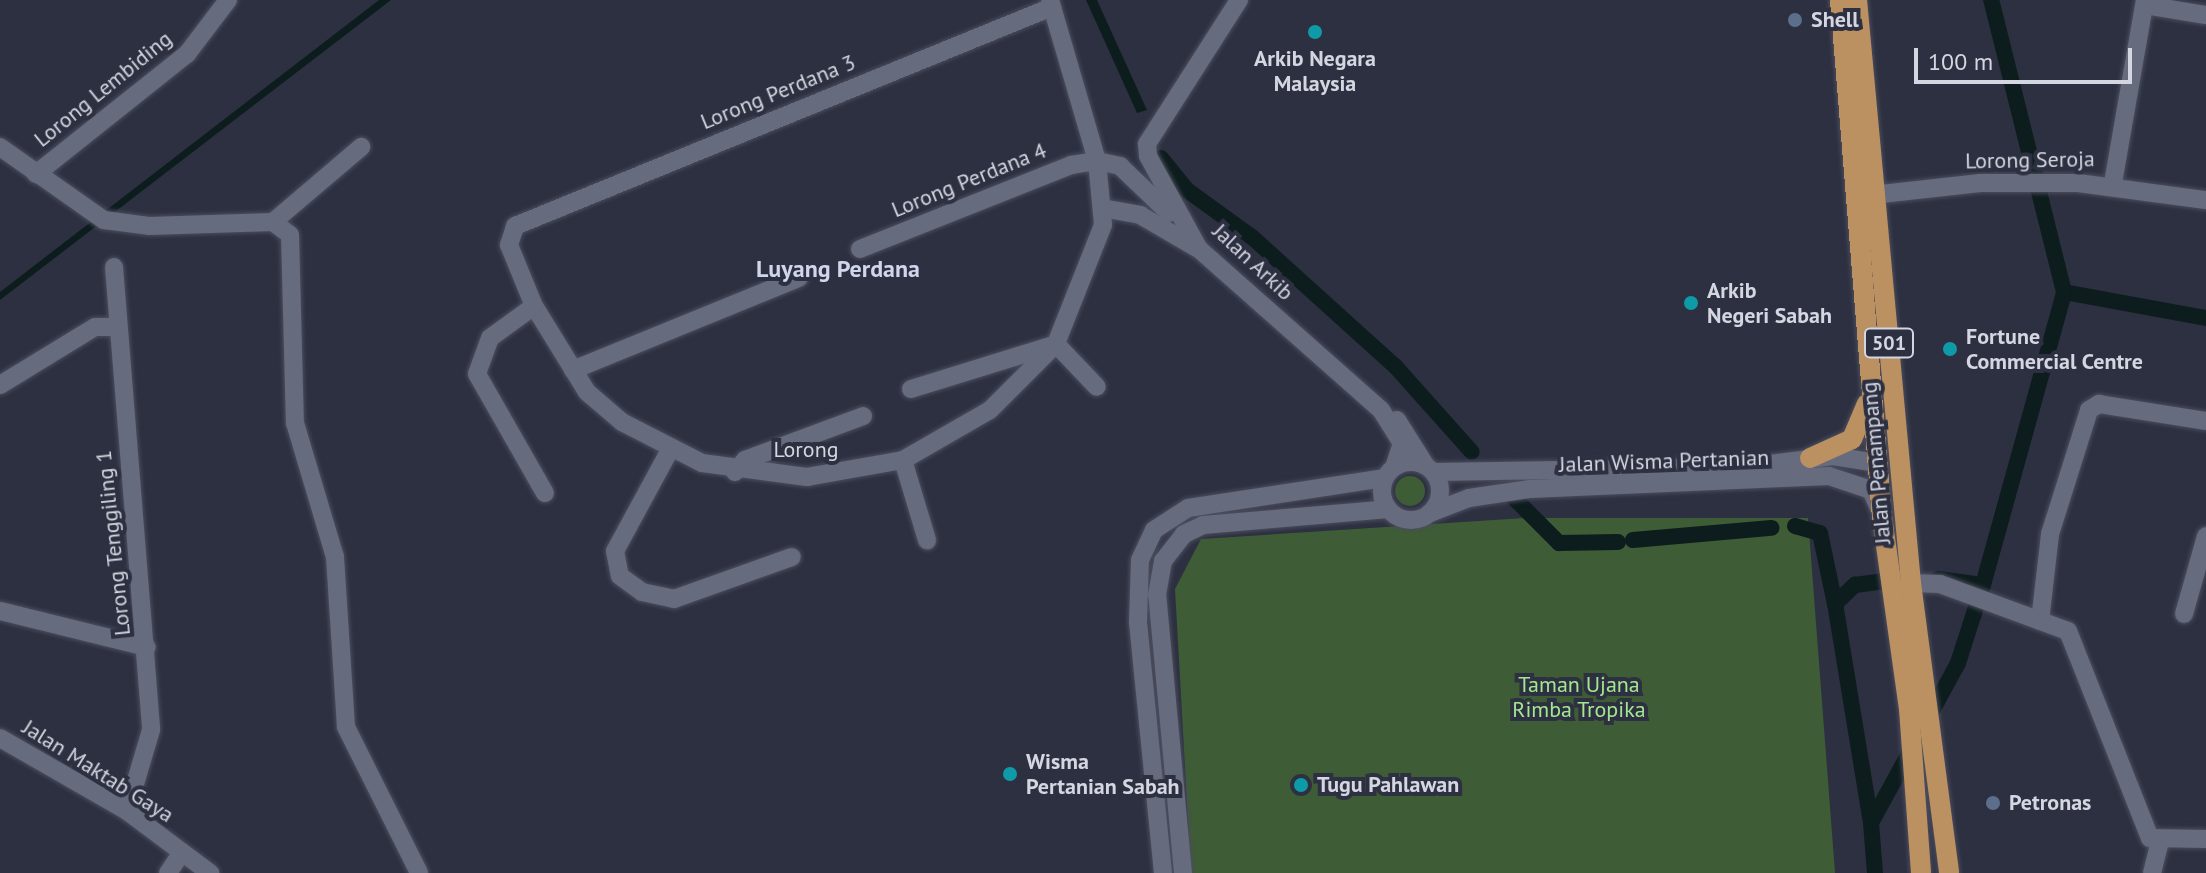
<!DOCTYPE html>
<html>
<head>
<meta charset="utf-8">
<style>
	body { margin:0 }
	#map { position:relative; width:2206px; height:873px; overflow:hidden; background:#2d3041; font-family:"PT Sans",sans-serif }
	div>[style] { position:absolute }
	.green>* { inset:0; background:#3e5d36 }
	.round { border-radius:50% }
	.water>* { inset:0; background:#0d1d1e }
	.canal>* { height:16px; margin:-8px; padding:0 8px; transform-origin:8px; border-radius:8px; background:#0d1d1e }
	.roads { filter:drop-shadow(0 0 2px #4b4d5c) drop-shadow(0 0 2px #4b4d5c) }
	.minor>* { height:18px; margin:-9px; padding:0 9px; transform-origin:9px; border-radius:9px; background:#676b7e }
	.minor>.ring { margin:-9px; padding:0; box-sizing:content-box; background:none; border:18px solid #676b7e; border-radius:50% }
	.major>* { height:20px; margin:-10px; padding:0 10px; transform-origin:10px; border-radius:10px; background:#bb9162 }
	.dots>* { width:22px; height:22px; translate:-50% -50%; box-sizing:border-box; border:4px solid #2d3041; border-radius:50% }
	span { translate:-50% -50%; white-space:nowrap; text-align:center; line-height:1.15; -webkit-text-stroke:8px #2d3041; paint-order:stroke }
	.shield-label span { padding:2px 6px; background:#2d3041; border:2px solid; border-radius:6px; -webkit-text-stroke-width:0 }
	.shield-label { font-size:20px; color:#d4d6e1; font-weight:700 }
	.poi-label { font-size:22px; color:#d4d6e1; font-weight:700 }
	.left { translate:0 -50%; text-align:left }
	.street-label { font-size:22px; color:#d4d6e1 }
	.park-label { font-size:22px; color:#a3e68f }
	.neighbourhood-label { font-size:24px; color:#d1d6ec; font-weight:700 }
	.scale { position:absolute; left:1914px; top:48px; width:218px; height:36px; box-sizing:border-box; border:4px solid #d4d6e1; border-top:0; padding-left:10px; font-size:24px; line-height:28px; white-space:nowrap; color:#d4d6e1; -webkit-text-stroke:6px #2d3041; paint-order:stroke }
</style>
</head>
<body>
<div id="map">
	<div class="green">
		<i class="round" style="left:1395px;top:476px;width:30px;height:30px"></i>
		<i style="clip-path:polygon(1525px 518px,1808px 518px,1835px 873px,1191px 873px,1175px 589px,1201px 539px)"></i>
	</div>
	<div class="water">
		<i style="clip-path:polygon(379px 0,391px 0,0 300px,0 292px)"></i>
		<i style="clip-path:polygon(1086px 0,1097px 0,1147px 110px,1137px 113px)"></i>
	</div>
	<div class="canal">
		<i style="left:1161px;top:158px;width:41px;rotate:50.9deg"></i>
		<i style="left:1187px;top:190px;width:80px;rotate:35.9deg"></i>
		<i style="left:1252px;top:237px;width:193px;rotate:42.1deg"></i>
		<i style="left:1395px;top:366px;width:115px;rotate:48.2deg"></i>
		<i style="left:2064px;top:292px;width:144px;rotate:10.4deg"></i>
		<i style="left:1507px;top:491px;width:74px;rotate:45deg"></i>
		<i style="left:1559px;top:543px;width:59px;rotate:-1deg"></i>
		<i style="left:1795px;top:526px;width:26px;rotate:16deg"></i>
		<i style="left:1820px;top:533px;width:73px;rotate:78.1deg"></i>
		<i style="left:1633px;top:540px;width:139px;rotate:-5deg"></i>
		<i style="left:1938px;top:579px;width:45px;rotate:7.6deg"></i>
		<i style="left:1926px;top:722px;width:67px;rotate:-61.5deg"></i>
		<i style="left:1958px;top:663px;width:82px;rotate:-72.2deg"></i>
		<i style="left:1983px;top:585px;width:304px;rotate:-74.5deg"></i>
		<i style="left:2064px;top:292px;width:301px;rotate:-104deg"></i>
		<i style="left:1871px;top:823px;width:222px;rotate:-99.3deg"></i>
		<i style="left:1835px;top:604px;width:28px;rotate:-44deg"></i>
		<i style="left:1855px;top:585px;width:45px;rotate:-7.6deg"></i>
		<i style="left:1875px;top:873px;width:50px;rotate:-94.6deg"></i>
		<i style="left:1871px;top:823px;width:88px;rotate:-61.4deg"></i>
	</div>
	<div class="roads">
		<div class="minor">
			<i style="left:1050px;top:0;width:168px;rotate:73.7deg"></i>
			<i style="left:1097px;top:161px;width:64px;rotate:84.6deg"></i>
			<i style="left:1103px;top:225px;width:128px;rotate:111.6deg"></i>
			<i style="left:1056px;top:344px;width:93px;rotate:135deg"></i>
			<i style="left:990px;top:410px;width:100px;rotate:150.1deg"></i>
			<i style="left:903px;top:460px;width:97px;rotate:170deg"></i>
			<i style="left:807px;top:477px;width:106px;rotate:-172.4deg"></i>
			<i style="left:702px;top:463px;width:90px;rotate:-152.9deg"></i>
			<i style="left:622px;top:422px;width:46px;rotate:-139.4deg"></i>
			<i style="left:587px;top:392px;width:101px;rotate:-121.6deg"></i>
			<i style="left:534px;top:306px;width:66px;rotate:-112.3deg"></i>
			<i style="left:509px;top:245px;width:20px;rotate:-72deg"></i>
			<i style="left:515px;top:226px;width:580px;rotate:-22.19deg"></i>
			<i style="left:1239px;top:0;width:171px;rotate:122.6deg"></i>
			<i style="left:1147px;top:144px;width:12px;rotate:85deg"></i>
			<i style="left:1148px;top:156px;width:106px;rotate:61.3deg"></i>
			<i style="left:1199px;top:249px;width:243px;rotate:41.5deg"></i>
			<i style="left:1381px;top:410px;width:39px;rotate:58deg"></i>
			<i style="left:1402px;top:443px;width:25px;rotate:108deg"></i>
			<i style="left:2145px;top:5px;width:62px;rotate:9.3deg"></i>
			<i style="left:0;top:147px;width:127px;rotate:35.1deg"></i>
			<i style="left:104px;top:220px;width:45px;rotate:7.6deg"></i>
			<i style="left:149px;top:226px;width:124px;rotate:-1.8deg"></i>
			<i style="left:273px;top:222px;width:116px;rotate:-40.4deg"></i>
			<i style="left:36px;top:174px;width:193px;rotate:-38.5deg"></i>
			<i style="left:187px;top:54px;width:68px;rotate:-52.8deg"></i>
			<i style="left:2113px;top:183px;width:186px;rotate:-80.1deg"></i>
			<i style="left:1863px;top:196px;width:118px;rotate:-6.3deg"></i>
			<i style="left:1980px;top:183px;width:98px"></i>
			<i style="left:2078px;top:183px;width:129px;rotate:7.6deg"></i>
			<i style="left:1102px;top:208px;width:39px;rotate:10deg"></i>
			<i style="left:1140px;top:215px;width:66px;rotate:30.1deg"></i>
			<i style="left:273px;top:222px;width:21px;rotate:37deg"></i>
			<i style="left:290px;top:235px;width:188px;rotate:88.5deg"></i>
			<i style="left:295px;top:423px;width:140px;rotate:73.4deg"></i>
			<i style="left:335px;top:557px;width:170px;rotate:86.3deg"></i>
			<i style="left:346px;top:727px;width:163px;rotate:63.4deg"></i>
			<i style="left:860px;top:249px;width:227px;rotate:-21.7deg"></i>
			<i style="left:1071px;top:165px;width:26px;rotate:-9deg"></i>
			<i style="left:1097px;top:161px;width:24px;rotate:12deg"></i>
			<i style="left:1120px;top:166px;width:68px;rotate:43.8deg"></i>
			<i style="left:114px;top:267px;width:464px;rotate:85.4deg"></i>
			<i style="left:151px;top:730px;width:84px;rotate:106.5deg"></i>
			<i style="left:534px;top:306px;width:54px;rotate:144deg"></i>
			<i style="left:490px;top:338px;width:38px;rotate:110deg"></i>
			<i style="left:477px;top:374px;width:137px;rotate:60.3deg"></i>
			<i style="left:573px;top:370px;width:244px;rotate:-22.2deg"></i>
			<i style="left:0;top:385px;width:111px;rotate:-31.4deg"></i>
			<i style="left:95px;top:327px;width:21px"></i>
			<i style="left:911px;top:389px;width:152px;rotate:-17.2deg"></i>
			<i style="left:1056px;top:344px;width:59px;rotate:46.4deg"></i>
			<i style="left:1397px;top:420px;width:54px;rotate:57.8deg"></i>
			<i style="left:671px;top:448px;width:117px;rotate:118.5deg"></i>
			<i style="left:615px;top:551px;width:25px;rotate:79deg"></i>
			<i style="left:620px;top:576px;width:27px;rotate:36deg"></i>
			<i style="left:642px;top:592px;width:33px;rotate:12deg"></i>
			<i style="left:674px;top:599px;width:125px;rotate:-19.6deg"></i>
			<i style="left:903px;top:460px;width:84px;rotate:73.3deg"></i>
			<i class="ring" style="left:1382px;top:462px;width:40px;height:40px"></i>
			<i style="left:735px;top:472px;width:16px;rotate:-50deg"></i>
			<i style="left:745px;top:460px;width:126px;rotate:-20.4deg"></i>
			<i style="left:1434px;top:472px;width:312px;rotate:-0.9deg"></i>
			<i style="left:1746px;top:467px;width:88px;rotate:-7.2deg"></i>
			<i style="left:1833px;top:456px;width:45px;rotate:9deg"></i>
			<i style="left:1430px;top:513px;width:42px;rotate:-21deg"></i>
			<i style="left:1469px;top:498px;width:62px;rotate:-8.4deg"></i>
			<i style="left:1530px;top:489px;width:299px;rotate:-2.5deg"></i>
			<i style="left:1829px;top:476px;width:44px;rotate:18.4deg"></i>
			<i style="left:1871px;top:490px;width:22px;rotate:66deg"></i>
			<i style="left:1911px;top:583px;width:29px;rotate:2deg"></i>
			<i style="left:1940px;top:584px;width:136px;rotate:20.2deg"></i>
			<i style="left:2068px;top:631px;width:223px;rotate:68.4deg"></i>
			<i style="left:2150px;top:838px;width:56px;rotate:1deg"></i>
			<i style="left:0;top:611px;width:151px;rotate:13.8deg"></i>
			<i style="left:2184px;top:614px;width:81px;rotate:-74.2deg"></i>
			<i style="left:2040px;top:621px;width:88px;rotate:-83.4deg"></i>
			<i style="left:2050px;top:534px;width:130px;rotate:-72.5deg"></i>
			<i style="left:2089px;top:410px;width:12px;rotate:-31deg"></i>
			<i style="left:2099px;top:404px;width:108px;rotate:9deg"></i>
			<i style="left:0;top:738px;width:146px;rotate:29.9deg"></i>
			<i style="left:127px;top:811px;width:104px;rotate:36.8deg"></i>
			<i style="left:168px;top:873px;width:25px;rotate:-56deg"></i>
			<i style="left:1163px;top:873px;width:252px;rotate:-95.7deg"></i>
			<i style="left:1138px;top:622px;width:62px;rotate:-88.2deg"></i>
			<i style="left:1140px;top:560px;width:33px;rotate:-65deg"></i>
			<i style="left:1154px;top:530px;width:40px;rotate:-32.9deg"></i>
			<i style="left:1188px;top:508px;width:198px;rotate:-8.7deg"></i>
			<i style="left:1183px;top:873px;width:279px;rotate:-95.3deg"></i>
			<i style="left:1157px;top:595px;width:35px;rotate:-80deg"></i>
			<i style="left:1163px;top:561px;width:34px;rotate:-52deg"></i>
			<i style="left:1184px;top:534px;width:21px;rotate:-25deg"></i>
			<i style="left:1203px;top:525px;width:186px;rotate:-4.9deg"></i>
			<i style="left:2152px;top:873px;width:32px;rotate:-76deg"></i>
		</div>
		<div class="major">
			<i style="left:1840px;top:0;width:519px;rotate:85.36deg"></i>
			<i style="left:1882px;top:517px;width:194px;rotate:82deg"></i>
			<i style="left:1909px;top:709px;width:164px;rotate:85.8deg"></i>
			<i style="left:1857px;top:0;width:585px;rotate:84.71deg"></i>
			<i style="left:1911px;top:583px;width:292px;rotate:82.5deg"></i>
			<i style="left:1810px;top:458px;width:46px;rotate:-24.3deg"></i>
			<i style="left:1852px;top:439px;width:38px;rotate:-67deg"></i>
		</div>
	</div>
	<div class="dots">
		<i style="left:1795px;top:20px;background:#5c6f8a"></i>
		<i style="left:1315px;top:32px;background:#0f9aa8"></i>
		<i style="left:1691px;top:303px;background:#0f9aa8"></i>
		<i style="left:1950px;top:349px;background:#0f9aa8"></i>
		<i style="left:1010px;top:774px;background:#0f9aa8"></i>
		<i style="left:1301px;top:785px;background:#0f9aa8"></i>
		<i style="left:1993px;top:803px;background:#5c6f8a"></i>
	</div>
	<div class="shield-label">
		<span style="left:1889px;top:343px">501</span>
	</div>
	<div class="poi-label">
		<span class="left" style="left:1811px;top:20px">Shell</span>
		<span style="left:1315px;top:71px">Arkib Negara<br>Malaysia</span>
		<span class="left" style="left:1707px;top:303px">Arkib<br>Negeri Sabah</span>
		<span class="left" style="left:1966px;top:349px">Fortune<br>Commercial Centre</span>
		<span class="left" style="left:1026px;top:774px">Wisma<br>Pertanian Sabah</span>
		<span class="left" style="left:1317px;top:785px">Tugu Pahlawan</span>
		<span class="left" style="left:2009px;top:803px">Petronas</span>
	</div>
	<div class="street-label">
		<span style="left:103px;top:89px;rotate:-39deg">Lorong Lembiding</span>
		<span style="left:778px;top:92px;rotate:-22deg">Lorong Perdana 3</span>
		<span style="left:2030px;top:160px;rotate:-1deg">Lorong Seroja</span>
		<span style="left:969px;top:180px;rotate:-22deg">Lorong Perdana 4</span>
		<span style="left:1253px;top:262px;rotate:43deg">Jalan Arkib</span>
		<span style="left:806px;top:450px">Lorong</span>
		<span style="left:1664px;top:461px;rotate:-2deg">Jalan Wisma Pertanian</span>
		<span style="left:1876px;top:463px;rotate:-95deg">Jalan Penampang</span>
		<span style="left:113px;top:543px;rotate:-96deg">Lorong Tenggiling 1</span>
		<span style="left:98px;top:771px;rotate:32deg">Jalan Maktab Gaya</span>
	</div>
	<div class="park-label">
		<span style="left:1579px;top:697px">Taman Ujana<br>Rimba Tropika</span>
	</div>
	<div class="neighbourhood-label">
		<span style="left:838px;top:269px">Luyang Perdana</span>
	</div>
	<div class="scale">100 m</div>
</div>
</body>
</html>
